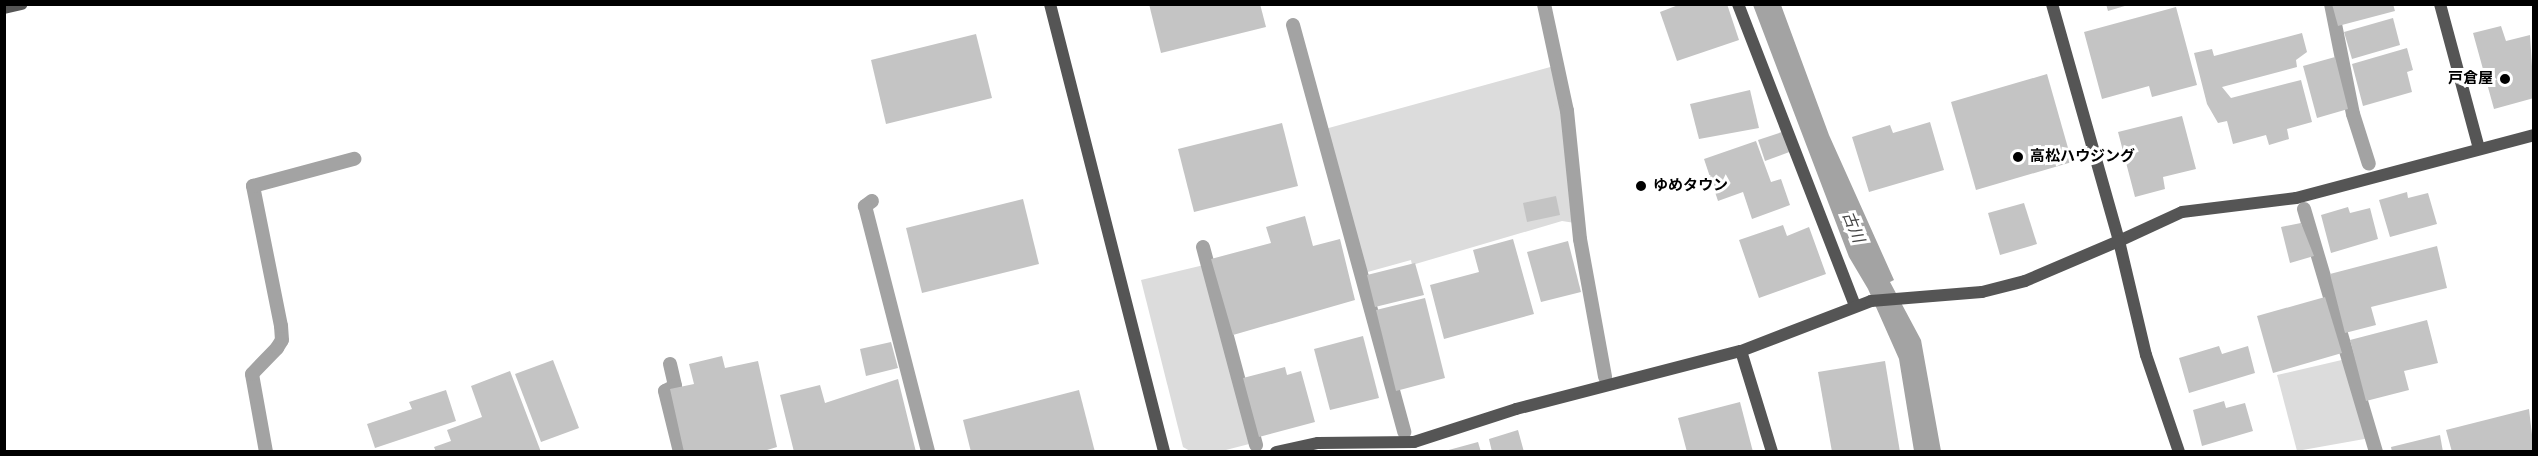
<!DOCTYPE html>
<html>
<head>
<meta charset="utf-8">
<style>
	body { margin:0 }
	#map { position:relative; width:2538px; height:456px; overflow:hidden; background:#fff; font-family:"Source Sans 3","Noto Sans JP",sans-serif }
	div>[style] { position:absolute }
	.green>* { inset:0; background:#dcdcdc }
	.water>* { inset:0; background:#a3a3a3 }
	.stream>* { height:14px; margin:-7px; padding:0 7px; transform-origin:7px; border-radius:7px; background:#a3a3a3 }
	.building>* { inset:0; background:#c4c4c4 }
	.service>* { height:12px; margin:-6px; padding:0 6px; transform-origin:6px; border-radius:6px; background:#555 }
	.minor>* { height:12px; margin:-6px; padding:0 6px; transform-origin:6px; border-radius:6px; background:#555 }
	.dots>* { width:16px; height:16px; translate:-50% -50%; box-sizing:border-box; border:3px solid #fff; border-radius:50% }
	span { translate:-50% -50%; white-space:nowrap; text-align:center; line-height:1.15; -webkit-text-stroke:6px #fff; paint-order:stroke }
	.poi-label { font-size:15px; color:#000; font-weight:700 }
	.right { translate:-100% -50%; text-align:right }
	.left { translate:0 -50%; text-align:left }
	.water-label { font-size:16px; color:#444; font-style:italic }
	.frame { position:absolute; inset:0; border:6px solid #000; pointer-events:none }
</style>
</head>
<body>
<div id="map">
	<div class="green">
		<i style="clip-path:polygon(1554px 66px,1565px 121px,1575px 223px,1562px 221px,1412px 265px,1411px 260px,1364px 273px,1325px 129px)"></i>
		<i style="clip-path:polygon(1204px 265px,1253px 443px,1222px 451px,1190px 451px,1183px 447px,1141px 280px)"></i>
		<i style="clip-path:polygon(2346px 359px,2370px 438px,2297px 451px,2277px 375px)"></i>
	</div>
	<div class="water">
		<i style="clip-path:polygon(1753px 5px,1781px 5px,1829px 135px,1894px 280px,1890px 282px,1921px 340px,1941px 451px,1914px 451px,1899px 359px,1868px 289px,1849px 257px)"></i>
	</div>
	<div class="stream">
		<i style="left:1544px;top:4px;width:109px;rotate:77.9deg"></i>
		<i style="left:1567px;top:111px;width:129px;rotate:84.2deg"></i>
		<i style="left:1580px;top:239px;width:140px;rotate:79.7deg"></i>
		<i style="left:2331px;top:4px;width:112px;rotate:78.7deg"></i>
		<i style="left:2353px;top:114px;width:52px;rotate:72.3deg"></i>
		<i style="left:1293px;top:25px;width:422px;rotate:74.7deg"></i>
		<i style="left:872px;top:201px;width:9px;rotate:144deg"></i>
		<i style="left:865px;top:206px;width:254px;rotate:75.6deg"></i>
		<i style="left:2304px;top:209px;width:253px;rotate:73.5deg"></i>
		<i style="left:1203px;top:247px;width:205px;rotate:75deg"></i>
		<i style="left:670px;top:364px;width:23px;rotate:77deg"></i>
		<i style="left:675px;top:386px;width:11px;rotate:153deg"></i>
		<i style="left:665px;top:391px;width:63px;rotate:76.2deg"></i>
		<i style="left:266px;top:452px;width:79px;rotate:-100.2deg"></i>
		<i style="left:252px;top:374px;width:36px;rotate:-46deg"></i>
		<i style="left:277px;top:348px;width:9px;rotate:-58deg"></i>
		<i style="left:282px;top:340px;width:14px;rotate:-94deg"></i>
		<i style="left:281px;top:326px;width:143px;rotate:-101.3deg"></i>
		<i style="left:253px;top:186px;width:105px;rotate:-15deg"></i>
	</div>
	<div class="building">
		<i style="clip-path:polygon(1149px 4px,1260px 4px,1266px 27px,1161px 53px)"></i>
		<i style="clip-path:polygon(1681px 4px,1727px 4px,1739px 40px,1677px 61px,1660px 12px)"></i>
		<i style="clip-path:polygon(2106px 4px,2128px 4px,2128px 5px,2108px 11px)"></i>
		<i style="clip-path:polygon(2332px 4px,2393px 4px,2395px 11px,2338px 26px)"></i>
		<i style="clip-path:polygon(2176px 7px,2197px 85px,2152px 97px,2149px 86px,2102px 99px,2084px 32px)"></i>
		<i style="clip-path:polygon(2393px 18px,2400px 45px,2352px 59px,2344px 32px)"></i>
		<i style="clip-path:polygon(2501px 26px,2506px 41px,2530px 35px,2534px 98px,2494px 109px,2473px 33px)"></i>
		<i style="clip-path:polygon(2302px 33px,2307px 52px,2296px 60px,2297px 67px,2222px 87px,2231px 98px,2301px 80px,2312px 122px,2287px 129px,2289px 139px,2269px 145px,2266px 135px,2233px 144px,2227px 121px,2218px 123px,2207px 104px,2194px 53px,2212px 49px,2214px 56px)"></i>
		<i style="clip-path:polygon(976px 34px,992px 98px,886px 124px,871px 60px)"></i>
		<i style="clip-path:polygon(2407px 48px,2413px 70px,2407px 72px,2412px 92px,2363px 106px,2352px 64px)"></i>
		<i style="clip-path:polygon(2335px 57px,2348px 109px,2317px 118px,2303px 66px)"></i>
		<i style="clip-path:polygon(2047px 74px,2072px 162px,1976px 190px,1951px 102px)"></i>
		<i style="clip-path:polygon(1750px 90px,1759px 128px,1699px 139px,1690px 104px)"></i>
		<i style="clip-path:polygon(2182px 116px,2196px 169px,2163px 177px,2165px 189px,2135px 197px,2118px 132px)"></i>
		<i style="clip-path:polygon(1930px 122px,1944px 170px,1869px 192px,1852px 137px,1890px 125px,1893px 133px)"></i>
		<i style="clip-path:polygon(1282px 123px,1298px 186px,1194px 212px,1178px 149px)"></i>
		<i style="clip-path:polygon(1785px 131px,1792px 151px,1765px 161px,1758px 140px)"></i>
		<i style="clip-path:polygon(1756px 141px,1771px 182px,1781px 179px,1790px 205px,1752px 219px,1743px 192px,1718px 201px,1704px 159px)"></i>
		<i style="clip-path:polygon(2407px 192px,2408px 198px,2428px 193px,2437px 224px,2390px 237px,2379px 200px)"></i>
		<i style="clip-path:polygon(1556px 196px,1560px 215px,1527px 222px,1523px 203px)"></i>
		<i style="clip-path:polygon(1023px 199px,1039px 264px,922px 293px,906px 228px)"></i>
		<i style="clip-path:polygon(2024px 203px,2037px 244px,2000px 255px,1988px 213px)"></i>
		<i style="clip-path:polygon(2348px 207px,2350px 213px,2370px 208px,2378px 239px,2331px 253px,2321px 215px)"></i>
		<i style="clip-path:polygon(1305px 216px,1313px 246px,1340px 239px,1355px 300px,1233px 335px,1211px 259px,1271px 243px,1266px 227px)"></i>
		<i style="clip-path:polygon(2301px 223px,2314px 256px,2290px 263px,2281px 227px)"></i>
		<i style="clip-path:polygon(1783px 225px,1787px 236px,1809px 227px,1826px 274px,1759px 298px,1739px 240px)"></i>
		<i style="clip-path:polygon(1513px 239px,1534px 314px,1444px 339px,1430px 285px,1479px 272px,1473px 250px)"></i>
		<i style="clip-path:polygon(1568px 241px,1581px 292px,1541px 302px,1527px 252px)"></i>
		<i style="clip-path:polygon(2437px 246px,2447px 288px,2371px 307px,2376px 325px,2345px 333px,2330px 274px)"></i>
		<i style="clip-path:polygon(1415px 263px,1424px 295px,1375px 307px,1367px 275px)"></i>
		<i style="clip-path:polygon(2325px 297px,2342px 353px,2273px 373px,2257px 316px)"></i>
		<i style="clip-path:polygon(1425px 298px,1445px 378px,1396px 391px,1376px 310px)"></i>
		<i style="clip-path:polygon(2427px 320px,2438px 363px,2404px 371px,2409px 390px,2366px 401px,2350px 340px)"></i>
		<i style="clip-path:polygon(1363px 336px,1379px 398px,1330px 410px,1314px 349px)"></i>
		<i style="clip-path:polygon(891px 342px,898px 368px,866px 376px,860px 349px)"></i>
		<i style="clip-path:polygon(2219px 346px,2222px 354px,2248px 346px,2255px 373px,2189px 393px,2179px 358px)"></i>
		<i style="clip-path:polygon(722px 356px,725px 368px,758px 361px,777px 447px,760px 452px,684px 452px,670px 389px,694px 384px,689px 364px)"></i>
		<i style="clip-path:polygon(553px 360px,579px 428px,541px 442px,515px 374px)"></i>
		<i style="clip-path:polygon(1885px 361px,1900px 452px,1832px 452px,1818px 372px)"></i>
		<i style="clip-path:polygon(1285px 367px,1287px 375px,1301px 371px,1315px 422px,1259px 437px,1243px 378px)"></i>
		<i style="clip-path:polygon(510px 371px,541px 452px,436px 452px,434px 447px,451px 441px,447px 430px,482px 417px,471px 386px)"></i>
		<i style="clip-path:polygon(898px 379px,916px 452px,794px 452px,780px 395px,820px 385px,825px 403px)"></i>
		<i style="clip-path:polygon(446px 390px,456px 421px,375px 448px,367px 424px,412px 409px,409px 402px)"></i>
		<i style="clip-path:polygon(1079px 390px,1095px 452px,971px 452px,963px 420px)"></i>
		<i style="clip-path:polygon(2224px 401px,2226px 408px,2245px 403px,2253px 431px,2202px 446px,2193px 410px)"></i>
		<i style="clip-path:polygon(1740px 402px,1753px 452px,1687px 452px,1678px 418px)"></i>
		<i style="clip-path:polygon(2529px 409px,2534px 452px,2452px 452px,2446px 430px)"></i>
		<i style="clip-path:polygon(1518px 430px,1524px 452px,1492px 452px,1489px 439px)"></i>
		<i style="clip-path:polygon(2440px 435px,2443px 452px,2392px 452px,2391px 447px)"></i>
		<i style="clip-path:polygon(1478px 442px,1481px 452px,1445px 452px,1445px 451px)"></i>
	</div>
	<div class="service">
		<i style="left:1738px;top:4px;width:324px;rotate:68.8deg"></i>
		<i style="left:2440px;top:4px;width:150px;rotate:74.9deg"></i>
		<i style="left:4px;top:8px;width:18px;rotate:-13deg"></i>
		<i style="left:2119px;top:241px;width:69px;rotate:-24.7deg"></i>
		<i style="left:2182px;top:212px;width:115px;rotate:-7deg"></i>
		<i style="left:2296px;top:198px;width:246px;rotate:-14.8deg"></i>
		<i style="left:1741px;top:351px;width:106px;rotate:72.9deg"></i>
		<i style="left:1276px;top:452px;width:43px;rotate:-12.1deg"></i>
	</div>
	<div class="minor">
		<i style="left:1050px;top:4px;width:462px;rotate:75.7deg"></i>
		<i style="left:2052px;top:4px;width:246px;rotate:74.2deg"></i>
		<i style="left:2119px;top:241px;width:117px;rotate:76.7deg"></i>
		<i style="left:2146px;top:355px;width:102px;rotate:71.2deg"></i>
		<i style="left:1318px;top:443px;width:96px;rotate:-0.6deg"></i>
		<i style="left:1414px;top:442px;width:107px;rotate:-17.9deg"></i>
		<i style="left:1516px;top:409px;width:232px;rotate:-14.5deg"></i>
		<i style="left:1741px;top:351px;width:139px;rotate:-21deg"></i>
		<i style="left:1871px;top:301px;width:111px;rotate:-4.6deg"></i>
		<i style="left:1982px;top:292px;width:44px;rotate:-14.3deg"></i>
		<i style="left:2025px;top:281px;width:102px;rotate:-23.1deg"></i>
	</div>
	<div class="dots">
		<i style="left:2505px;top:79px;background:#000"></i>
		<i style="left:2018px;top:157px;background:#000"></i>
		<i style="left:1641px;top:186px;background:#000"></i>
	</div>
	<div class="poi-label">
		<span class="right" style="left:2493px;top:79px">戸倉屋</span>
		<span class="left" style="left:2030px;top:157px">高松ハウジング</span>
		<span class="left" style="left:1653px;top:186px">ゆめタウン</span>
	</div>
	<div class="water-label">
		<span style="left:1853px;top:227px;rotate:68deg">古川</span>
	</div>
	<div class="frame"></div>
</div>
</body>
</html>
